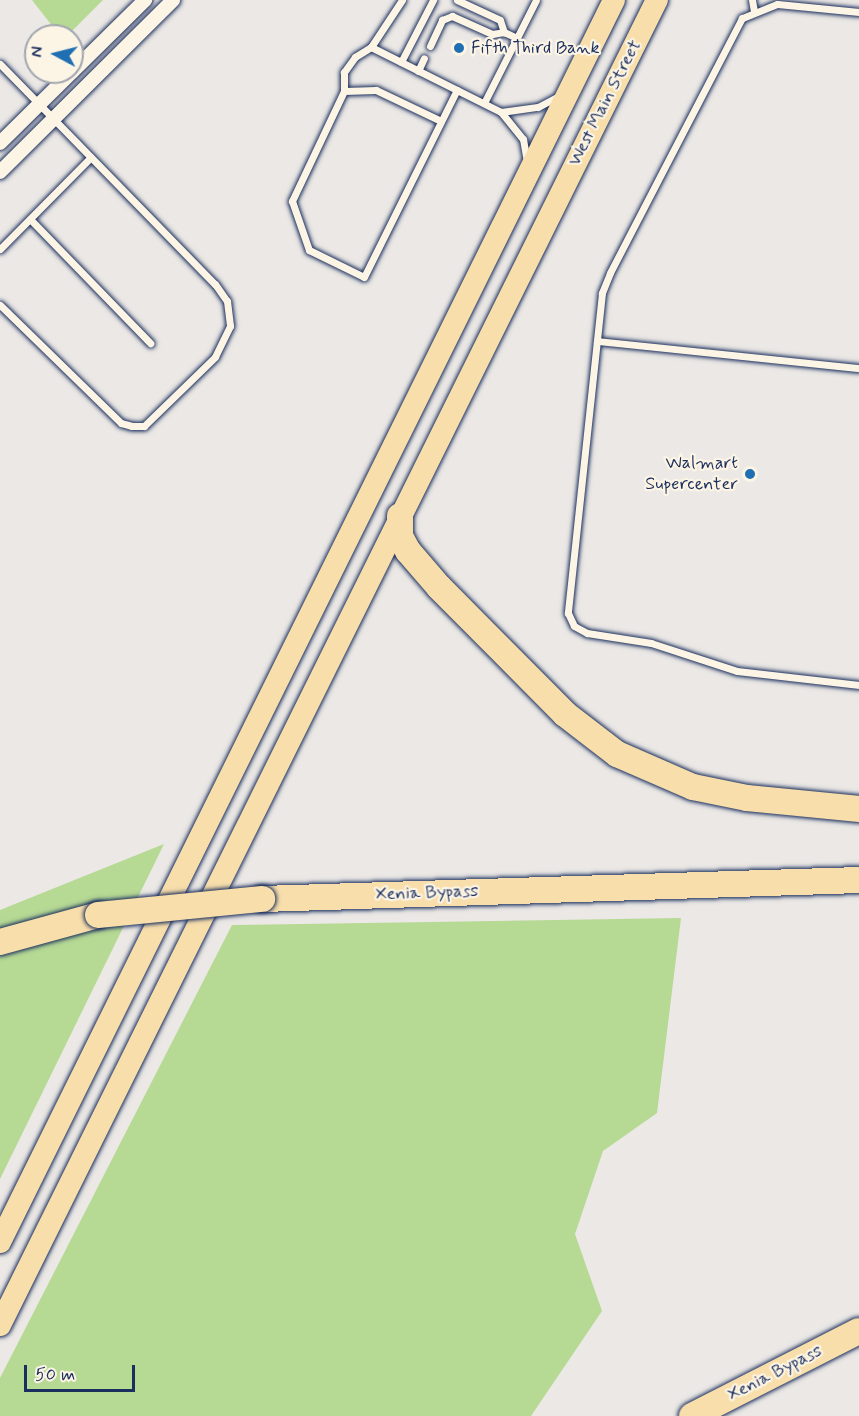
<!DOCTYPE html>
<html>
<head>
<meta charset="utf-8">
<style>
	body { margin:0 }
	#map { position:relative; width:859px; height:1416px; overflow:hidden; background:#ebe8e5; font-family:Mynerve,sans-serif }
	div>[style] { position:absolute }
	.green>* { inset:0; background:#b6d994 }
	.roads { filter:drop-shadow(0 0 2px #1b2f5e) drop-shadow(0 0 2px #1b2f5e) }
	.lane>* { height:7px; margin:-3.5px; padding:0 3.5px; transform-origin:3.5px; border-radius:3.5px; background:#fcf5e5 }
	.street>* { height:14px; margin:-7px; padding:0 7px; transform-origin:7px; border-radius:7px; background:#fcf5e5 }
	.primary>* { height:22px; margin:-11px; padding:0 11px; transform-origin:11px; border-radius:11px; background:#f8deab }
	.highway>* { height:26px; margin:-13px; padding:0 13px; transform-origin:13px; border-radius:13px; background:#f8deab }
	.bridges { filter:drop-shadow(0 0 2px #1b2f5e) drop-shadow(0 0 2px #1b2f5e) }
	.highway-bridge>* { height:26px; margin:-13px; padding:0 13px; transform-origin:13px; border-radius:13px; background:#f8deab }
	.dots>* { width:16px; height:16px; translate:-50% -50%; box-sizing:border-box; border:3px solid #fcf5e5; border-radius:50% }
	span { translate:-50% -50%; white-space:nowrap; text-align:center; line-height:1.15; -webkit-text-stroke:4.5px #fcf5e5; paint-order:stroke }
	.poi-label { font-size:18px; color:#1b2f5e }
	.left { translate:0 -50%; text-align:left }
	.right { translate:-100% -50%; text-align:right }
	.street-label { font-size:18px; color:#1b2f5e }
	.north { position:absolute; left:24px; top:24px; width:60px; height:60px; box-sizing:border-box; background:#fcf5e5; border:2px solid #a2a6af; border-radius:50%; rotate:277deg; font-size:16px; font-weight:700; line-height:24px; text-align:center; color:#1b2f5e }
	.north::after { content:''; display:block; margin:auto; width:21px; height:27px; background:#1f6fb2; clip-path:polygon(50% 0,100% 100%,50% 72%,0 100%) }
	.scale { position:absolute; left:24px; top:1365px; width:111px; height:27px; box-sizing:border-box; border:3px solid #1b2f5e; border-top:0; padding-left:8px; font-size:18px; line-height:21px; white-space:nowrap; color:#1b2f5e; -webkit-text-stroke:4px #fcf5e5; paint-order:stroke }
</style>
</head>
<body>
<div id="map">
	<div class="green">
		<i style="clip-path:polygon(32px 0,103px 0,67px 36px,60px 36px)"></i>
		<i style="clip-path:polygon(164px 844px,0 1179px,0 910px)"></i>
		<i style="clip-path:polygon(681px 918px,657px 1113px,603px 1151px,575px 1234px,602px 1311px,531px 1416px,0 1416px,0 1378px,232px 925px)"></i>
	</div>
	<div class="roads">
		<div class="lane">
			<i style="left:402px;top:0;width:56px;rotate:123.4deg"></i>
			<i style="left:371px;top:47px;width:145px;rotate:26.6deg"></i>
			<i style="left:501px;top:112px;width:35px;rotate:51deg"></i>
			<i style="left:523px;top:139px;width:22px;rotate:80deg"></i>
			<i style="left:457px;top:0;width:47px;rotate:24.9deg"></i>
			<i style="left:500px;top:20px;width:13px;rotate:72deg"></i>
			<i style="left:752px;top:0;width:11px;rotate:80deg"></i>
			<i style="left:859px;top:12px;width:82px;rotate:-174.4deg"></i>
			<i style="left:777px;top:4px;width:38px;rotate:158deg"></i>
			<i style="left:742px;top:18px;width:287px;rotate:117.4deg"></i>
			<i style="left:610px;top:273px;width:22px;rotate:112deg"></i>
			<i style="left:602px;top:293px;width:322px;rotate:96.1deg"></i>
			<i style="left:568px;top:613px;width:14px;rotate:65deg"></i>
			<i style="left:574px;top:626px;width:15px;rotate:28deg"></i>
			<i style="left:587px;top:633px;width:65px;rotate:8.9deg"></i>
			<i style="left:651px;top:643px;width:90px;rotate:18deg"></i>
			<i style="left:737px;top:671px;width:123px;rotate:6.5deg"></i>
			<i style="left:430px;top:46px;width:29px;rotate:-65deg"></i>
			<i style="left:442px;top:20px;width:11px;rotate:-22deg"></i>
			<i style="left:452px;top:16px;width:44px;rotate:24.2deg"></i>
			<i style="left:492px;top:34px;width:12px;rotate:-9deg"></i>
			<i style="left:504px;top:32px;width:14px;rotate:25deg"></i>
			<i style="left:371px;top:47px;width:19px;rotate:148deg"></i>
			<i style="left:355px;top:57px;width:19px;rotate:126deg"></i>
			<i style="left:344px;top:72px;width:19px;rotate:90deg"></i>
			<i style="left:344px;top:91px;width:122px;rotate:115.3deg"></i>
			<i style="left:292px;top:201px;width:52px;rotate:70.9deg"></i>
			<i style="left:309px;top:250px;width:61px;rotate:26.1deg"></i>
			<i style="left:364px;top:277px;width:209px;rotate:-63.6deg"></i>
			<i style="left:401px;top:62px;width:70px;rotate:-62.7deg"></i>
			<i style="left:0;top:64px;width:308px;rotate:45.7deg"></i>
			<i style="left:215px;top:284px;width:21px;rotate:55deg"></i>
			<i style="left:227px;top:301px;width:25px;rotate:83deg"></i>
			<i style="left:230px;top:326px;width:34px;rotate:116deg"></i>
			<i style="left:215px;top:357px;width:99px;rotate:135.8deg"></i>
			<i style="left:144px;top:426px;width:12px;rotate:180deg"></i>
			<i style="left:132px;top:426px;width:11px;rotate:-165deg"></i>
			<i style="left:121px;top:423px;width:169px;rotate:-135.7deg"></i>
			<i style="left:418px;top:71px;width:14px;rotate:-65deg"></i>
			<i style="left:344px;top:91px;width:32px;rotate:-2deg"></i>
			<i style="left:376px;top:90px;width:72px;rotate:25.5deg"></i>
			<i style="left:484px;top:103px;width:115px;rotate:-63.2deg"></i>
			<i style="left:501px;top:112px;width:37px;rotate:-8deg"></i>
			<i style="left:538px;top:107px;width:24px;rotate:-28deg"></i>
			<i style="left:30px;top:219px;width:173px;rotate:45.9deg"></i>
			<i style="left:0;top:249px;width:129px;rotate:-45.3deg"></i>
			<i style="left:597px;top:341px;width:263px;rotate:5.9deg"></i>
		</div>
		<div class="street">
			<i style="left:72px;top:72px;width:103px;rotate:-44.6deg"></i>
			<i style="left:0;top:143px;width:101px;rotate:-44.6deg"></i>
			<i style="left:0;top:172px;width:244px;rotate:-44.8deg"></i>
		</div>
		<div class="primary">
			<i style="left:0;top:1242px;width:1385px;rotate:-63.69deg"></i>
			<i style="left:0;top:1325px;width:1479px;rotate:-63.63deg"></i>
		</div>
		<div class="highway">
			<i style="left:400px;top:516px;width:20px;rotate:90deg"></i>
			<i style="left:400px;top:536px;width:17px;rotate:62deg"></i>
			<i style="left:408px;top:551px;width:48px;rotate:49.3deg"></i>
			<i style="left:439px;top:587px;width:179px;rotate:45.2deg"></i>
			<i style="left:565px;top:714px;width:66px;rotate:37.6deg"></i>
			<i style="left:617px;top:754px;width:83px;rotate:23.5deg"></i>
			<i style="left:693px;top:787px;width:55px;rotate:11.5deg"></i>
			<i style="left:747px;top:798px;width:113px;rotate:5.6deg"></i>
			<i style="left:262px;top:899px;width:597px;rotate:-1.82deg"></i>
			<i style="left:0;top:942px;width:102px;rotate:-15.4deg"></i>
			<i style="left:692px;top:1416px;width:187px;rotate:-27deg"></i>
		</div>
	</div>
	<div class="bridges">
		<div class="highway-bridge">
			<i style="left:98px;top:915px;width:165px;rotate:-5.6deg"></i>
		</div>
	</div>
	<div class="dots">
		<i style="left:459px;top:48px;background:#1f6fb2"></i>
		<i style="left:750px;top:474px;background:#1f6fb2"></i>
	</div>
	<div class="poi-label">
		<span class="left" style="left:471px;top:48px">Fifth Third Bank</span>
		<span class="right" style="left:738px;top:474px">Walmart<br>Supercenter</span>
	</div>
	<div class="street-label">
		<span style="left:605px;top:103px;rotate:-63deg">West Main Street</span>
		<span style="left:427px;top:893px;rotate:-2deg">Xenia Bypass</span>
		<span style="left:775px;top:1373px;rotate:-27deg">Xenia Bypass</span>
	</div>
	<div class="north">N</div>
	<div class="scale">50 m</div>
</div>
</body>
</html>
